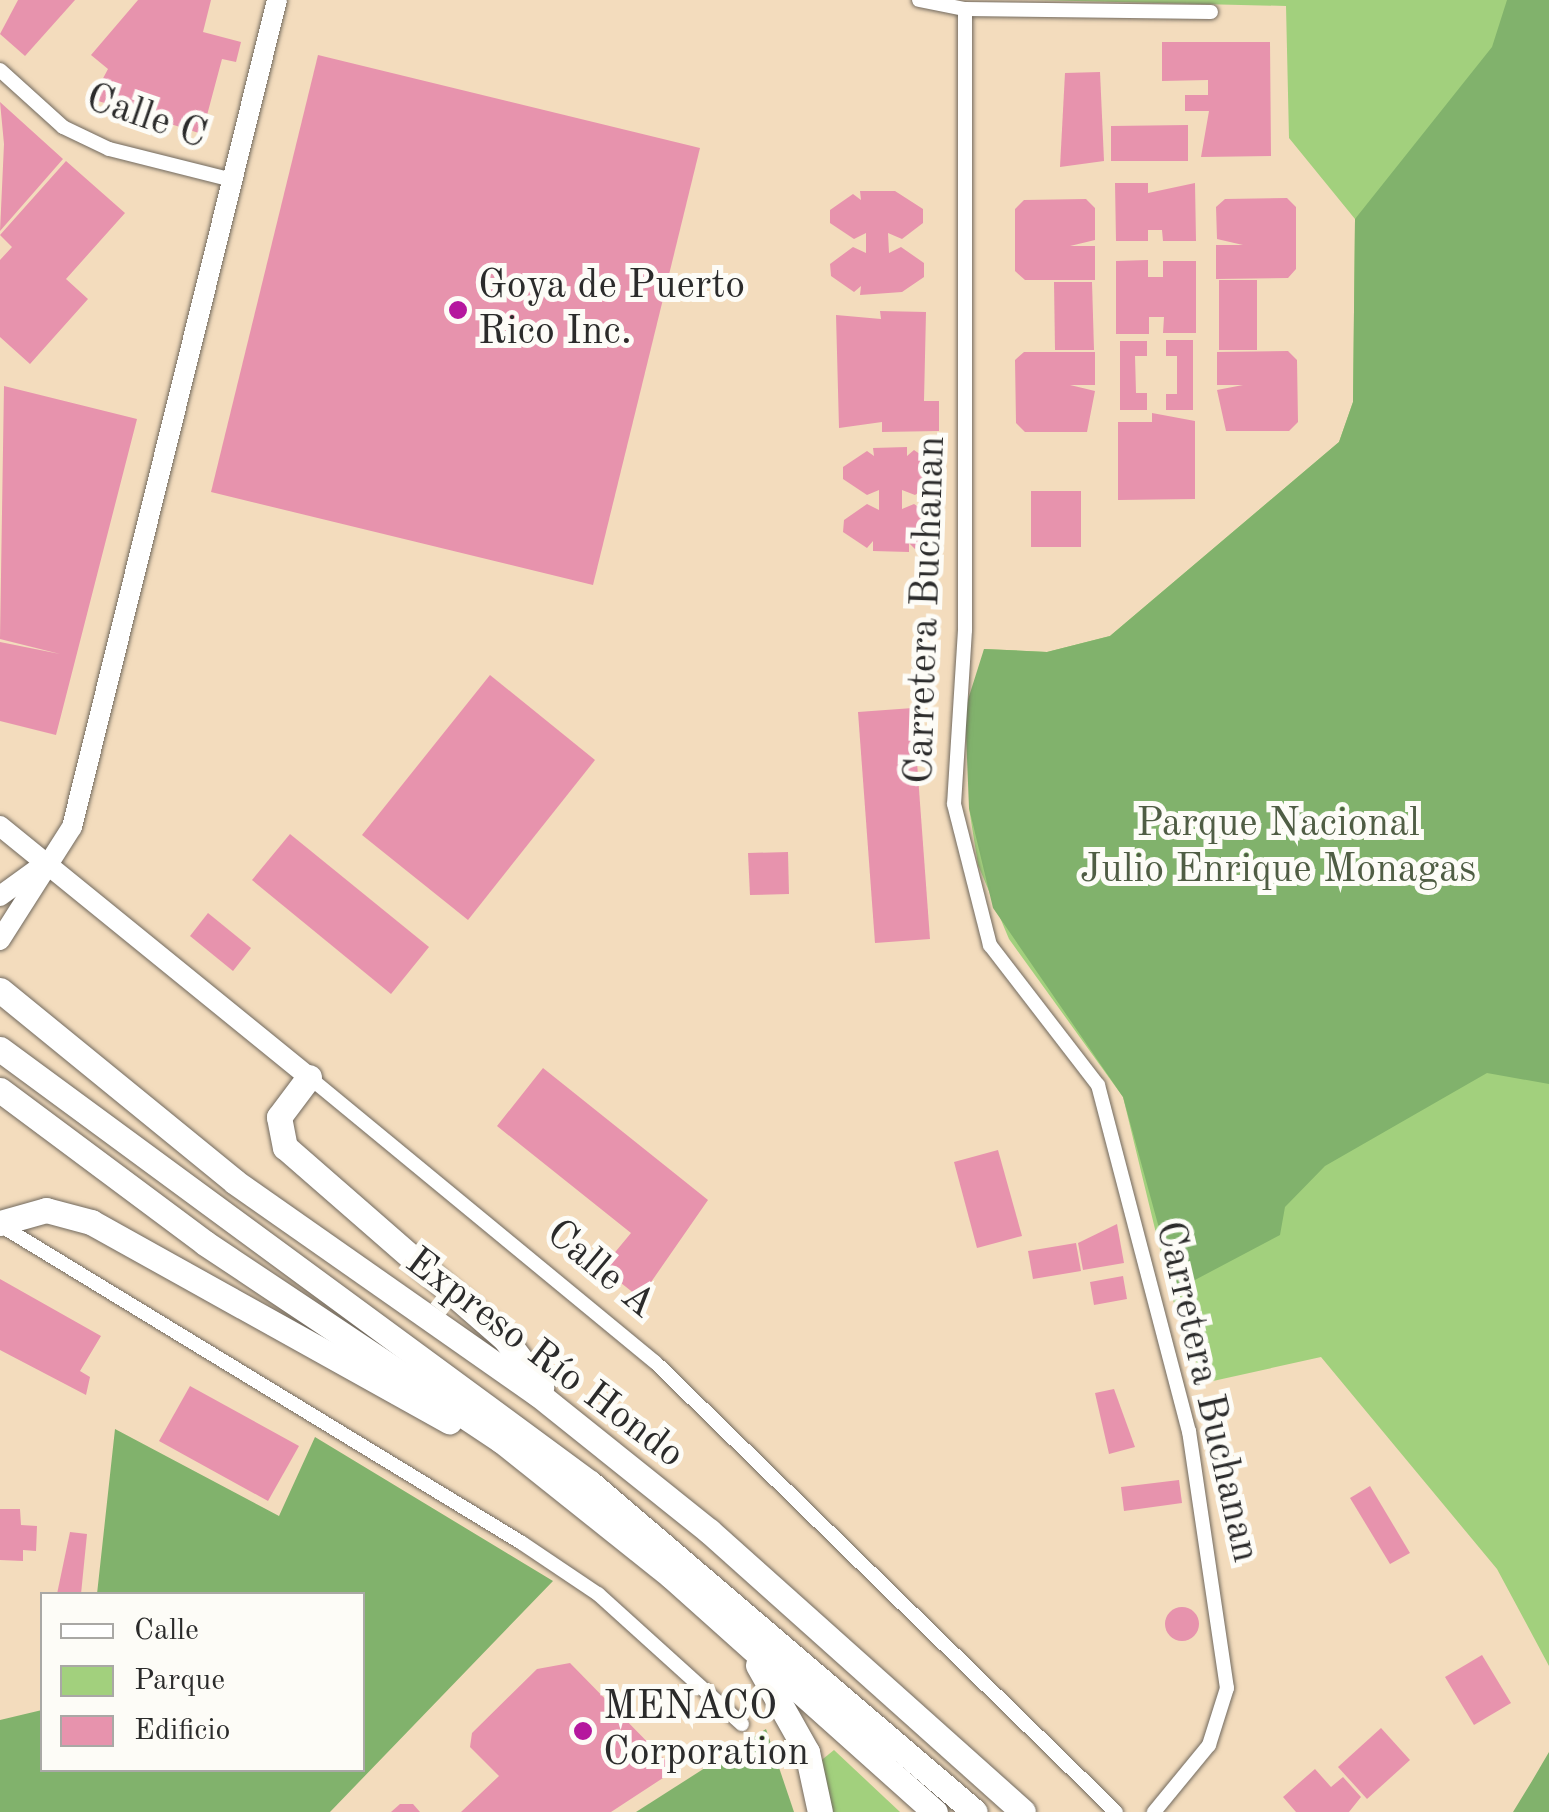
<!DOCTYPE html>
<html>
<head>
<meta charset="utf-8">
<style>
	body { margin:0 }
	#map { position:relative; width:1549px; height:1812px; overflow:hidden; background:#f3dcbd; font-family:"Old Standard TT",serif }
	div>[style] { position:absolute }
	.green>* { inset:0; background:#a2d07d }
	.forest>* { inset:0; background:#81b26c }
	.building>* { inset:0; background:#e793ad }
	.round { border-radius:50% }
	.roads { filter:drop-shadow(0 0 2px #71695e) drop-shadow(0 0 2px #71695e) }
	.street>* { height:14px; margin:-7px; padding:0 7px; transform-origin:7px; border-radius:7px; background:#fff }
	.secondary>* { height:20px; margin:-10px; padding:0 10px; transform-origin:10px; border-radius:10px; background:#fff }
	.highway>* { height:25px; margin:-12.5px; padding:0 12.5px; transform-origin:12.5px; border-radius:12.5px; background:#fff }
	.dots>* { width:28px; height:28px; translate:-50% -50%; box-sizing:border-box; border:5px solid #fdfcf7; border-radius:50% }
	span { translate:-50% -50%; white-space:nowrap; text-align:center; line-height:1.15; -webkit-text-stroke:10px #fdfcf7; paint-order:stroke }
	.street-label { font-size:40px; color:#2b2b2b }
	.poi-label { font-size:40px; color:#2b2b2b }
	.left { translate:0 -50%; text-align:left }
	.park-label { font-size:40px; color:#4f5d44 }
	.legend { position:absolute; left:40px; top:1592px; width:325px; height:180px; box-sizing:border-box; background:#fdfcf7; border:2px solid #a9a8a5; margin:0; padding:12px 18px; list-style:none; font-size:30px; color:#2b2b2b }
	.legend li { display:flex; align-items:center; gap:20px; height:50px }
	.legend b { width:50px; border:2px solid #a9a8a5 }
</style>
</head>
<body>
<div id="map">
	<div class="green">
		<i style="clip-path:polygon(1034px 0,1549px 0,1549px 1666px,1497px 1569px,1321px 1357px,1204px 1383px,1171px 1295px,1123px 1097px,1009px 939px,978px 865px,969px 808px,984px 649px,1047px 652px,1110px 636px,1339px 442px,1353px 402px,1355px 219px,1289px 138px,1286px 6px)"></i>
		<i style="clip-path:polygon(834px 1750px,900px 1812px,827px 1812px,818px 1763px)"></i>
	</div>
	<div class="forest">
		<i style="clip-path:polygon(1507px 0,1549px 0,1549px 1084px,1487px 1073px,1325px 1166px,1285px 1207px,1280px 1235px,1176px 1290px,1123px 1097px,993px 908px,969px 808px,965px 709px,984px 649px,1047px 652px,1110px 636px,1339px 442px,1353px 402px,1355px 219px,1492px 47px)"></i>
		<i style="clip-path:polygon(115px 1429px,279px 1516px,315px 1437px,553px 1581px,330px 1812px,0 1812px,0 1720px,42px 1710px,42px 1770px,362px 1770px,362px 1594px,97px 1594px)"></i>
		<i style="clip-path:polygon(766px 1729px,794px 1812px,636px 1812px)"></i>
		<i style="clip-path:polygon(1549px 1752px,1549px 1812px,1513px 1812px,1532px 1781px)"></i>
	</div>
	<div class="building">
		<i style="clip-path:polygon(18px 0,75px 0,25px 56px,0 34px)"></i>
		<i style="clip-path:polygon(138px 0,211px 0,203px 32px,241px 42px,236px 62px,222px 59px,202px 134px,92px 99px,108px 69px,91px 55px)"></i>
		<i style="clip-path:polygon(1162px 42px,1270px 42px,1271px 156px,1201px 157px,1209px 111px,1185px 111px,1185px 95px,1208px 95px,1208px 80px,1162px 81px)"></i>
		<i style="clip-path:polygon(318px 55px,700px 148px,593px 585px,211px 492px)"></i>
		<i style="clip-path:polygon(1100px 72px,1104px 161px,1060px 167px,1065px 73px)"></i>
		<i style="clip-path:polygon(0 102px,63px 159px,0 231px,4px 144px)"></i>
		<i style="clip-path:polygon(1188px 125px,1188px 161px,1111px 161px,1111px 126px)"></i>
		<i style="clip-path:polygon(66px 161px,125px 213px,66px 279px,88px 299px,30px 364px,0 337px,0 260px,12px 247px,0 235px)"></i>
		<i style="clip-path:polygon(1115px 183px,1148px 183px,1148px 193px,1195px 183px,1196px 241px,1163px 241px,1162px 230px,1148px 230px,1148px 241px,1116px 241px)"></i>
		<i style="clip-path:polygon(860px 191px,895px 191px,923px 209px,923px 223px,902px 239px,888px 233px,889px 253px,901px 247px,924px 263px,924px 277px,902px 292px,860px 295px,861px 286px,854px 292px,831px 276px,830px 264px,853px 247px,866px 253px,866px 233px,854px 239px,830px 223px,830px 210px,853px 194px,861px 200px)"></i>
		<i style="clip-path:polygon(1287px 198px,1296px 207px,1296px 269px,1288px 278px,1216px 279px,1216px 245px,1243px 245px,1217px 239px,1216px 207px,1225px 199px)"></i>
		<i style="clip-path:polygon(1086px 199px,1095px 208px,1095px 240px,1070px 246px,1095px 246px,1095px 280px,1025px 280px,1015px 271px,1015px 209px,1024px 200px)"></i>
		<i style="clip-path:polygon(1148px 260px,1148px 277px,1163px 277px,1163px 261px,1196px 261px,1196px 333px,1163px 333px,1164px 317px,1149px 317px,1149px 334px,1116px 334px,1116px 261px)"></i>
		<i style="clip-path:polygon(1219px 280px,1257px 280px,1257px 350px,1219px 350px)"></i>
		<i style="clip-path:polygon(1054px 282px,1092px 282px,1094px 350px,1055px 350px)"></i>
		<i style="clip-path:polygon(880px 311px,926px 312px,924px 401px,939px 401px,939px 431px,882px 432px,882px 422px,839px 428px,836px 315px,881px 319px)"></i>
		<i style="clip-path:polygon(1166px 340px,1193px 340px,1193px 410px,1166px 410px,1166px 394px,1177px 394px,1177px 356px,1166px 356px)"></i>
		<i style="clip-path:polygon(1120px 341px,1147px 341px,1147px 356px,1135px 356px,1136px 393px,1147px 393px,1147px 410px,1120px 410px)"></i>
		<i style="clip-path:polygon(1288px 351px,1297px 360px,1298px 422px,1289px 431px,1226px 431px,1217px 390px,1243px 385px,1217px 385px,1217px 352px)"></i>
		<i style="clip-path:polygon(1024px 352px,1095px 352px,1095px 385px,1070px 385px,1095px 391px,1087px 432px,1025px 432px,1016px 423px,1015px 360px)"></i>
		<i style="clip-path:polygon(4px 386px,137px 419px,56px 735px,0 721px,0 642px,60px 654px,0 639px)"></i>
		<i style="clip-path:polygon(1152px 413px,1195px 421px,1195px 499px,1118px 500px,1118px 422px,1152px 422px)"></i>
		<i style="clip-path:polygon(907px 447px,907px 456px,914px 450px,937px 466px,937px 479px,915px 495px,902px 490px,902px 509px,914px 504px,937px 519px,937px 533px,915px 549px,909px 543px,909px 552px,873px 551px,873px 541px,867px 548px,843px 532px,844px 520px,867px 504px,879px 510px,879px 490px,867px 495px,843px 479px,843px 467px,867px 451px,874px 456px,873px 448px)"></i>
		<i style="clip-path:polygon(1031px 491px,1081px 491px,1081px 547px,1031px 547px)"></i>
		<i style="clip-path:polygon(490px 675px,595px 760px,468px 920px,362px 835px)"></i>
		<i style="clip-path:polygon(913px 708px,930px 939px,875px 943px,858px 712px)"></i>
		<i style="clip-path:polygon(290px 834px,429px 947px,391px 994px,252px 880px)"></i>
		<i style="clip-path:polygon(788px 852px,789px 894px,750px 895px,748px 853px)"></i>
		<i style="clip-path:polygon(208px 913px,251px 948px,233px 971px,190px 936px)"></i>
		<i style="clip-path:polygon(543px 1068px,708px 1200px,640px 1298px,602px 1268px,631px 1233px,497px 1126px)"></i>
		<i style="clip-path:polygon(998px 1150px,1022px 1236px,977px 1248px,954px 1162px)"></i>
		<i style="clip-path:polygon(1117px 1224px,1124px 1263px,1083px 1270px,1078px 1243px)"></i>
		<i style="clip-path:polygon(1076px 1243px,1081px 1271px,1033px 1279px,1028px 1251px)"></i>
		<i style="clip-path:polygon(1123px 1276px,1127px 1299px,1094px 1305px,1090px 1282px)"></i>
		<i style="clip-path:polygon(0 1279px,101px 1336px,80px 1371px,90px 1377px,86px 1395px,0 1350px)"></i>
		<i style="clip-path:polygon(190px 1386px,299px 1446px,268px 1501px,159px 1441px)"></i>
		<i style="clip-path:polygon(1114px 1389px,1135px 1447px,1109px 1454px,1095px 1393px)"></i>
		<i style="clip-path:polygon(1179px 1480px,1182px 1503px,1124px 1511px,1121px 1487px)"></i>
		<i style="clip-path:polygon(1370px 1486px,1410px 1553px,1390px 1564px,1350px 1498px)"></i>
		<i style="clip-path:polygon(0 1509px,20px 1509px,21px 1525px,37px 1526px,36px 1551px,23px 1550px,23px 1561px,0 1560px)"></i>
		<i style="clip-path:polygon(70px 1532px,87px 1534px,81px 1594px,57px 1594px)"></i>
		<i class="round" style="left:1165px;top:1607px;width:34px;height:34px"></i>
		<i style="clip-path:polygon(1482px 1655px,1511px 1703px,1474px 1725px,1445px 1677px)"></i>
		<i style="clip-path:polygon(570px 1663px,667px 1762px,666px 1776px,611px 1812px,461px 1812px,499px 1776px,470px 1747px,472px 1733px,537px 1669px)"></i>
		<i style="clip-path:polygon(1381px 1728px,1410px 1760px,1367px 1799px,1338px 1767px)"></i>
		<i style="clip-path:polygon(1315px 1769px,1331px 1787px,1343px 1777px,1361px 1797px,1349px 1812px,1296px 1812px,1283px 1797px)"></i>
		<i style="clip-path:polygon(400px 1804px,413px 1804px,420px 1812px,391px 1812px)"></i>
	</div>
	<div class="roads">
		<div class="street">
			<i style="left:919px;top:0;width:47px;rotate:11.1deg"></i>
			<i style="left:965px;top:9px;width:246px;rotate:0.7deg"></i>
			<i style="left:965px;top:9px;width:621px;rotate:90deg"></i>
			<i style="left:965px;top:630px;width:174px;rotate:93.6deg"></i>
			<i style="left:954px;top:804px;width:146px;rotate:75.7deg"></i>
			<i style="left:990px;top:945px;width:177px;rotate:52.4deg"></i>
			<i style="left:1098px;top:1085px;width:358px;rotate:75.3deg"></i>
			<i style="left:1189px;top:1431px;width:260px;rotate:81.6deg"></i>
			<i style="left:1227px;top:1688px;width:60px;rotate:107.5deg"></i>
			<i style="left:1209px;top:1745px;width:87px;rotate:129.4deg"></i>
			<i style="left:0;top:70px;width:85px;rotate:42.1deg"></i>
			<i style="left:63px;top:127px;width:51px;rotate:25.6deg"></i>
			<i style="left:109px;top:149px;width:127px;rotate:14.1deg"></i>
			<i style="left:309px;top:1077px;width:448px;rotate:39.5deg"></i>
			<i style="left:655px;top:1362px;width:644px;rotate:44.31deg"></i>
			<i style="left:0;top:1225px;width:611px;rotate:31.35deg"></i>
			<i style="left:522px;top:1543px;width:92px;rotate:33.9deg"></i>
			<i style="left:598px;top:1594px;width:194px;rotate:42.1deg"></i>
		</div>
		<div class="secondary">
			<i style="left:0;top:826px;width:398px;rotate:39.1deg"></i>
			<i style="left:0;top:896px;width:58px;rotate:-35.9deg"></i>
			<i style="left:0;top:940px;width:134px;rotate:-57.5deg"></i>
			<i style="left:72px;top:827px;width:852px;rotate:-76.08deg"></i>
		</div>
		<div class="highway">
			<i style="left:0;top:990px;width:303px;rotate:39.2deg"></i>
			<i style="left:235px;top:1182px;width:370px;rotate:35deg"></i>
			<i style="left:538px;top:1394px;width:219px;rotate:38.7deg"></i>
			<i style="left:709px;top:1531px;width:421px;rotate:41.8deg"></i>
			<i style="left:0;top:1049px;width:732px;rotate:36.34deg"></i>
			<i style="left:590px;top:1483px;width:506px;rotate:40.52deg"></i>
			<i style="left:309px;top:1077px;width:50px;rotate:126.9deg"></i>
			<i style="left:279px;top:1117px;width:31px;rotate:79deg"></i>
			<i style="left:285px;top:1147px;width:293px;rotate:41.1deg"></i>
			<i style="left:506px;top:1340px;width:59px;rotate:53.3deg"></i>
			<i style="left:0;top:1090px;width:256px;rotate:36.7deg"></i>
			<i style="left:205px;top:1243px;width:357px;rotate:33.7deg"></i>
			<i style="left:502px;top:1441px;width:216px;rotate:38.6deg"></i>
			<i style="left:671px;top:1576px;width:354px;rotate:41.8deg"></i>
			<i style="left:0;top:1223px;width:48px;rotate:-15.8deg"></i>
			<i style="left:46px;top:1210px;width:47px;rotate:14.9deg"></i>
			<i style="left:91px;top:1222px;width:410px;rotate:29.1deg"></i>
			<i style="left:758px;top:1665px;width:100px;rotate:60.6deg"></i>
			<i style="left:807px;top:1752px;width:61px;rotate:77.8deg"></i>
		</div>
	</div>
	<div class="dots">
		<i style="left:458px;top:310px;background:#b5179e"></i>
		<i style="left:583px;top:1731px;background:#b5179e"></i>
	</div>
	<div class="street-label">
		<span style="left:146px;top:118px;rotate:19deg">Calle C</span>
		<span style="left:927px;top:610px;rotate:-88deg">Carretera Buchanan</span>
		<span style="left:600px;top:1270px;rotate:40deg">Calle A</span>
		<span style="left:544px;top:1359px;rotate:37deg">Expreso Río Hondo</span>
		<span style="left:1206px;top:1392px;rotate:77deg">Carretera Buchanan</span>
	</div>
	<div class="poi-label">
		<span class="left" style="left:478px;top:310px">Goya de Puerto<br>Rico Inc.</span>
		<span class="left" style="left:603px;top:1731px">MENACO<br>Corporation</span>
	</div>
	<div class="park-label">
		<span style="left:1278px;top:848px">Parque Nacional<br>Julio Enrique Monagas</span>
	</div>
	<ul class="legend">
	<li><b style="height:12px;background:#fff"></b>Calle</li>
	<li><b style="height:28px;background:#a2d07d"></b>Parque</li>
	<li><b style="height:28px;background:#e793ad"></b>Edificio</li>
	</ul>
</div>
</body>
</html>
